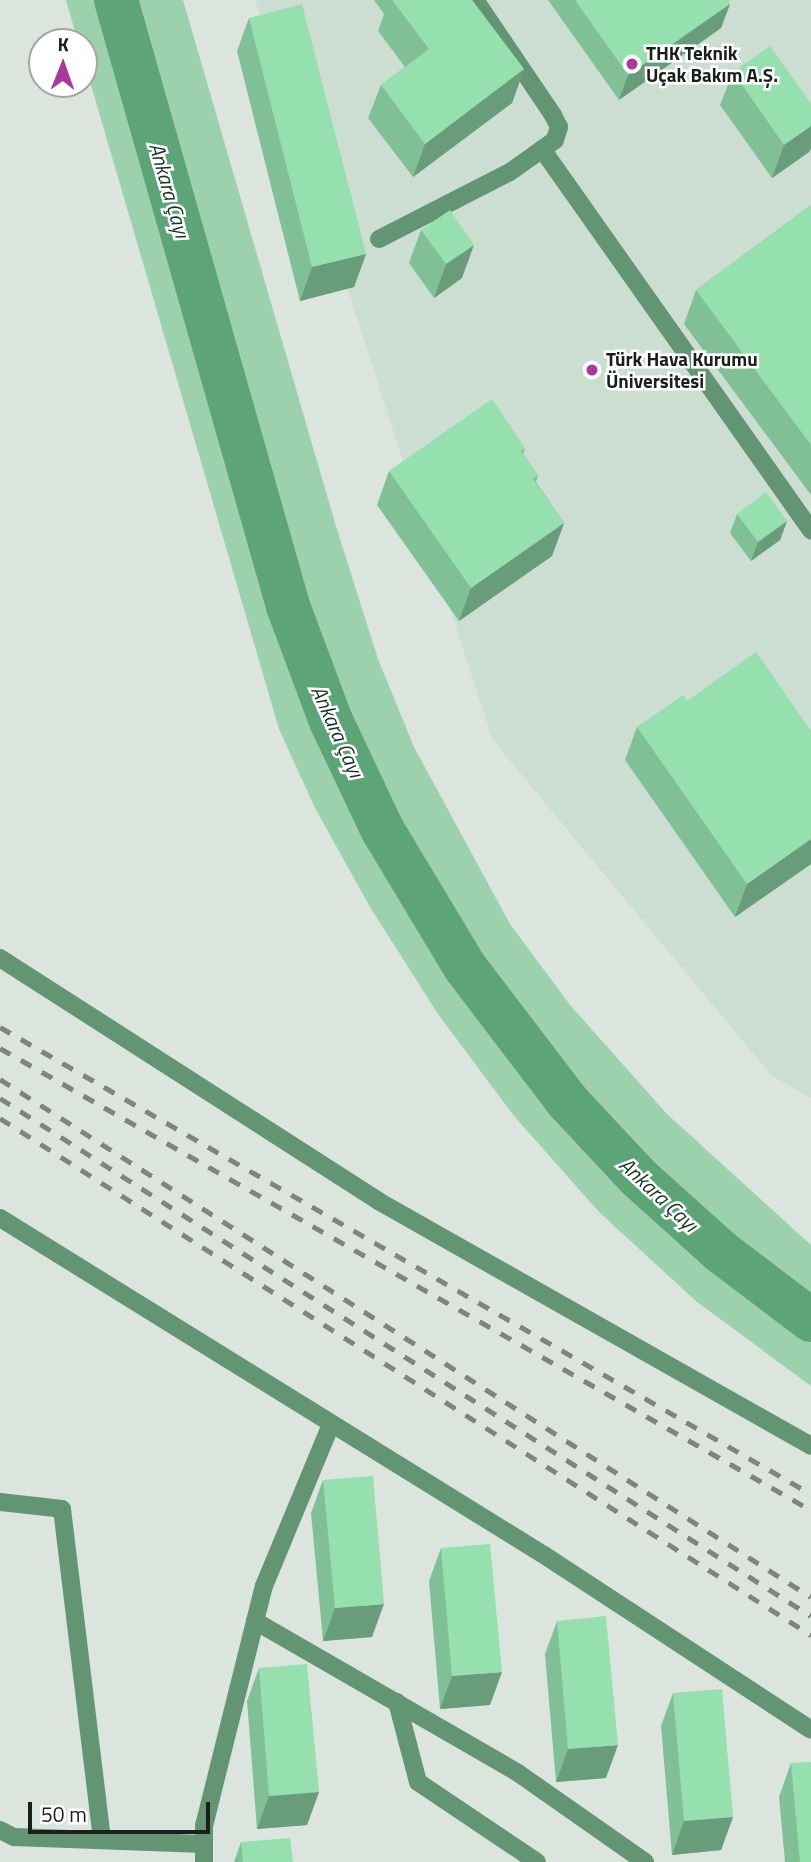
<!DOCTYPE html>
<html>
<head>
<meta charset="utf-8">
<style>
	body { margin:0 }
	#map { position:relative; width:811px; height:1862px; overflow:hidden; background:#dbe5de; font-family:"Titillium Web",sans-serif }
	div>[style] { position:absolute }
	.built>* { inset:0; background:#ccddd1 }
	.green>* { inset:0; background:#9dd0ad }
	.river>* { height:44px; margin:-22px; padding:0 22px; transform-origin:22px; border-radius:22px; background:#5da476 }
	.minor>* { height:18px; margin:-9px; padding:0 9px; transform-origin:9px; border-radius:9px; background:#639473 }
	.rail>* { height:5px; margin-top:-2.5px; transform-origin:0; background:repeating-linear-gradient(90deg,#7e8580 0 12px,transparent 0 24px) }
	.wall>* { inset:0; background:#81c096 }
	.shaded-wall>* { inset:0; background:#699c7a }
	.building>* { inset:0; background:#96dfae }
	.dots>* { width:19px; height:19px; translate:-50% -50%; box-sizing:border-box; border:4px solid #fff; border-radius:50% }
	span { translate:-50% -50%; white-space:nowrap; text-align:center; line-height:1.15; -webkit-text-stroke:5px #fff; paint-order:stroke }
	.poi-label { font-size:19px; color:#1b1f1c; font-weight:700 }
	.left { translate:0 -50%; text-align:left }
	.water-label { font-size:21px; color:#153521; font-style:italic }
	.north { position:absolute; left:28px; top:28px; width:70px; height:70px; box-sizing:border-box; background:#fff; border:2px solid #a4a5a4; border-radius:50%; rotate:1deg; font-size:19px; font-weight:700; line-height:28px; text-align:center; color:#1b1f1c }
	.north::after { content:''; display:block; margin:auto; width:24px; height:32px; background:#a93a98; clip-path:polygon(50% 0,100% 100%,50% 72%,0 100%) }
	.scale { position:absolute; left:28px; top:1802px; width:182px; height:32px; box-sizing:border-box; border:4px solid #1b1f1c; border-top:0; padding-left:9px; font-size:21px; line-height:24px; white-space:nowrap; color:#1b1f1c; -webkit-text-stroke:5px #fff; paint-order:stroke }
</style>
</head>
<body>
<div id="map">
	<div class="built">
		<i style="clip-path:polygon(255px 0,811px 0,811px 1098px,771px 1075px,492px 739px)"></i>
	</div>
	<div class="green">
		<i style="clip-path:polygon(66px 0,183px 0,335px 523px,378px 659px,414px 747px,510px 924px,570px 1005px,667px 1114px,811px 1245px,811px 1386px,697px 1302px,599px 1212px,514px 1116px,438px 1014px,370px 907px,315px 808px,279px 729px,84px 61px,84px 42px,78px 42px)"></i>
	</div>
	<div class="river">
		<i style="left:116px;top:0;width:630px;rotate:74.15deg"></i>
		<i style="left:288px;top:606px;width:123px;rotate:69.5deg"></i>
		<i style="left:331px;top:721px;width:119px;rotate:64.7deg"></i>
		<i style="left:382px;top:829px;width:161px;rotate:59deg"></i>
		<i style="left:465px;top:967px;width:168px;rotate:52.7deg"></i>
		<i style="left:567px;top:1101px;width:105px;rotate:46.9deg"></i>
		<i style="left:639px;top:1178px;width:109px;rotate:42deg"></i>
		<i style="left:720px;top:1251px;width:114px;rotate:37.2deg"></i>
	</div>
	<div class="minor">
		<i style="left:542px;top:149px;width:467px;rotate:54.8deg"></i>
		<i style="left:379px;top:239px;width:147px;rotate:-27.1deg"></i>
		<i style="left:510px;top:172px;width:55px;rotate:-35.4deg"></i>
		<i style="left:555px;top:140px;width:14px;rotate:-73deg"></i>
		<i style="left:559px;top:127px;width:13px;rotate:-117deg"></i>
		<i style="left:553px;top:115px;width:139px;rotate:-124.1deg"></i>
		<i style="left:0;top:958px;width:452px;rotate:32.7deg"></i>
		<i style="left:380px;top:1202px;width:495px;rotate:29.5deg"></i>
		<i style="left:0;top:1218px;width:640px;rotate:31.78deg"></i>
		<i style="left:544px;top:1555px;width:319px;rotate:33.2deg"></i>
		<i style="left:0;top:1502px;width:62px;rotate:6.4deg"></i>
		<i style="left:62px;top:1509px;width:331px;rotate:83.1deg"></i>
		<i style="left:255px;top:1621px;width:304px;rotate:30deg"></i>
		<i style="left:518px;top:1773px;width:155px;rotate:35deg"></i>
		<i style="left:397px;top:1702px;width:83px;rotate:75.3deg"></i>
		<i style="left:418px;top:1782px;width:143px;rotate:33.9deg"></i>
		<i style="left:0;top:1830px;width:16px;rotate:27deg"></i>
		<i style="left:14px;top:1837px;width:190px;rotate:2.1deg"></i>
		<i style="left:204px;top:1862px;width:36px;rotate:-90deg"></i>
		<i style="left:204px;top:1826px;width:247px;rotate:-76deg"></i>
		<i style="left:264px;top:1586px;width:175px;rotate:-67.5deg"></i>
	</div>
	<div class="rail">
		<i style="left:0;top:1027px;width:936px;rotate:29.93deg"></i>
		<i style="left:0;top:1048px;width:933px;rotate:29.67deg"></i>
		<i style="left:0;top:1079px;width:962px;rotate:32.57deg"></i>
		<i style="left:0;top:1098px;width:962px;rotate:32.57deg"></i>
		<i style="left:0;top:1118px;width:962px;rotate:32.52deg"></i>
	</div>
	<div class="wall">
		<i style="clip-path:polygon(374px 0,472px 0,524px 69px,512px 103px,413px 177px,368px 118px,381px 85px,405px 67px,378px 31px,384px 14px)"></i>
		<i style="clip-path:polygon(548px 0,728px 0,730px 4px,721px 28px,619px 100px)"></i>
		<i style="clip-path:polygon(249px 18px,366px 254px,354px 287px,300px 301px,237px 51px)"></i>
		<i style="clip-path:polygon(733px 72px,811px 104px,811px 148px,809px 152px,772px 178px,720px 105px)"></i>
		<i style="clip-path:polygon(811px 205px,811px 495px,684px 324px,696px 290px)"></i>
		<i style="clip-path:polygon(421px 230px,462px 278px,434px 298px,409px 263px)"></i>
		<i style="clip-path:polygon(525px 448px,523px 454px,538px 475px,536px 482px,564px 523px,552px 556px,459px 621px,377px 505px,389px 471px)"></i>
		<i style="clip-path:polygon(737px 514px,787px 521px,780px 540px,751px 561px,730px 533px)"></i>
		<i style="clip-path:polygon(687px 701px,811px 731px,811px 864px,735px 917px,625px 760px,637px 727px)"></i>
		<i style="clip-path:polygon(323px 1480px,372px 1637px,323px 1641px,311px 1513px)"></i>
		<i style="clip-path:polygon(441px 1548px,490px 1705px,440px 1709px,429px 1581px)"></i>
		<i style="clip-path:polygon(557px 1621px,606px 1778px,556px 1782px,545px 1654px)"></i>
		<i style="clip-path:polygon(259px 1668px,319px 1792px,307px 1825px,257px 1829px,247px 1701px)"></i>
		<i style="clip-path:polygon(673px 1693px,733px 1817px,721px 1850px,672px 1855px,661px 1726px)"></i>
		<i style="clip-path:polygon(791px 1763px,811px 1862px,785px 1862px,779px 1797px)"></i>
		<i style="clip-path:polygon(241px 1842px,293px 1862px,234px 1862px)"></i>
	</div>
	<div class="shaded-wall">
		<i style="clip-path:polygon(730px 4px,721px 28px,619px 100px,628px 75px)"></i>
		<i style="clip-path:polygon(524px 69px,512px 103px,413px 177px,425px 144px)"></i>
		<i style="clip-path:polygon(811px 126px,811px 148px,809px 152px,772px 178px,784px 145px)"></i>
		<i style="clip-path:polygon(474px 245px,462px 278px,434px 298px,446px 264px)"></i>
		<i style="clip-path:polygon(366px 254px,354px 287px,300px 301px,312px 267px)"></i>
		<i style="clip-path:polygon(787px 521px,780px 540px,751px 561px,758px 542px)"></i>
		<i style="clip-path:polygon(564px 523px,552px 556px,459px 621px,471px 588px)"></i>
		<i style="clip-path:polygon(811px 839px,811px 864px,735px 917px,747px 884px)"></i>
		<i style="clip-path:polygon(384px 1604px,372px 1637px,323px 1641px,335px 1608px)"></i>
		<i style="clip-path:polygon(502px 1672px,490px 1705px,440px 1709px,452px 1676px)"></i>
		<i style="clip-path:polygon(618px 1745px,606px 1778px,556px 1782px,568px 1749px)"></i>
		<i style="clip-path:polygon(319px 1792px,307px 1825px,257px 1829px,269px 1796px)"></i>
		<i style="clip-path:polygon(733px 1817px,721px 1850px,672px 1855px,684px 1821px)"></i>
	</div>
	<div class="building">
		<i style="clip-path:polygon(392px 0,472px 0,524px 69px,425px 144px,381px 85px,429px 49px)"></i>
		<i style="clip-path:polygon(575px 0,728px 0,730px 4px,628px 75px)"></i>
		<i style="clip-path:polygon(302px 4px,366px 254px,312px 267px,249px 18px)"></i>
		<i style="clip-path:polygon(770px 46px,811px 104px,811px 126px,784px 145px,733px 72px)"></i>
		<i style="clip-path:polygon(811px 205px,811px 445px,696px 290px)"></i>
		<i style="clip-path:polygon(450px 210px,474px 245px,446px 264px,421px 230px)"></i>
		<i style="clip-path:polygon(492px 399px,525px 448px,521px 451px,538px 475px,533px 479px,564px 523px,471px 588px,389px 471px)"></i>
		<i style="clip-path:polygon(766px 492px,787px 521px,758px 542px,737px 514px)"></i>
		<i style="clip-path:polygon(756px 652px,811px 731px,811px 839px,747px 884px,637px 727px,683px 695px,687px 701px)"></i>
		<i style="clip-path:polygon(373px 1476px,384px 1604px,335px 1608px,323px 1480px)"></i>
		<i style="clip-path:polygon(490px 1544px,502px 1672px,452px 1676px,441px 1548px)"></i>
		<i style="clip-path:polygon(606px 1616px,618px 1745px,568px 1749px,557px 1621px)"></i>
		<i style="clip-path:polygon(307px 1664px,319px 1792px,269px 1796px,259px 1668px)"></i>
		<i style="clip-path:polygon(722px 1689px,733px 1817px,684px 1821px,673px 1693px)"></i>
		<i style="clip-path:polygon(811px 1762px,811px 1862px,800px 1862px,791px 1763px)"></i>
		<i style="clip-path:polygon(290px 1838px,293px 1862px,243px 1862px,241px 1842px)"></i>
	</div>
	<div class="dots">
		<i style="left:632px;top:64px;background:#a93a98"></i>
		<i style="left:592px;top:370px;background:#a93a98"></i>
	</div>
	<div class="poi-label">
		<span class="left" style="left:646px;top:64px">THK Teknik<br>Uçak Bakım A.Ş.</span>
		<span class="left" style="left:606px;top:370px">Türk Hava Kurumu<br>Üniversitesi</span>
	</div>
	<div class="water-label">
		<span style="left:170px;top:190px;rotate:74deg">Ankara Çayı</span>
		<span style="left:338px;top:731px;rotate:66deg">Ankara Çayı</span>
		<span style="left:659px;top:1194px;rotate:43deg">Ankara Çayı</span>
	</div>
	<div class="north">K</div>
	<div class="scale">50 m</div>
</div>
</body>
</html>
